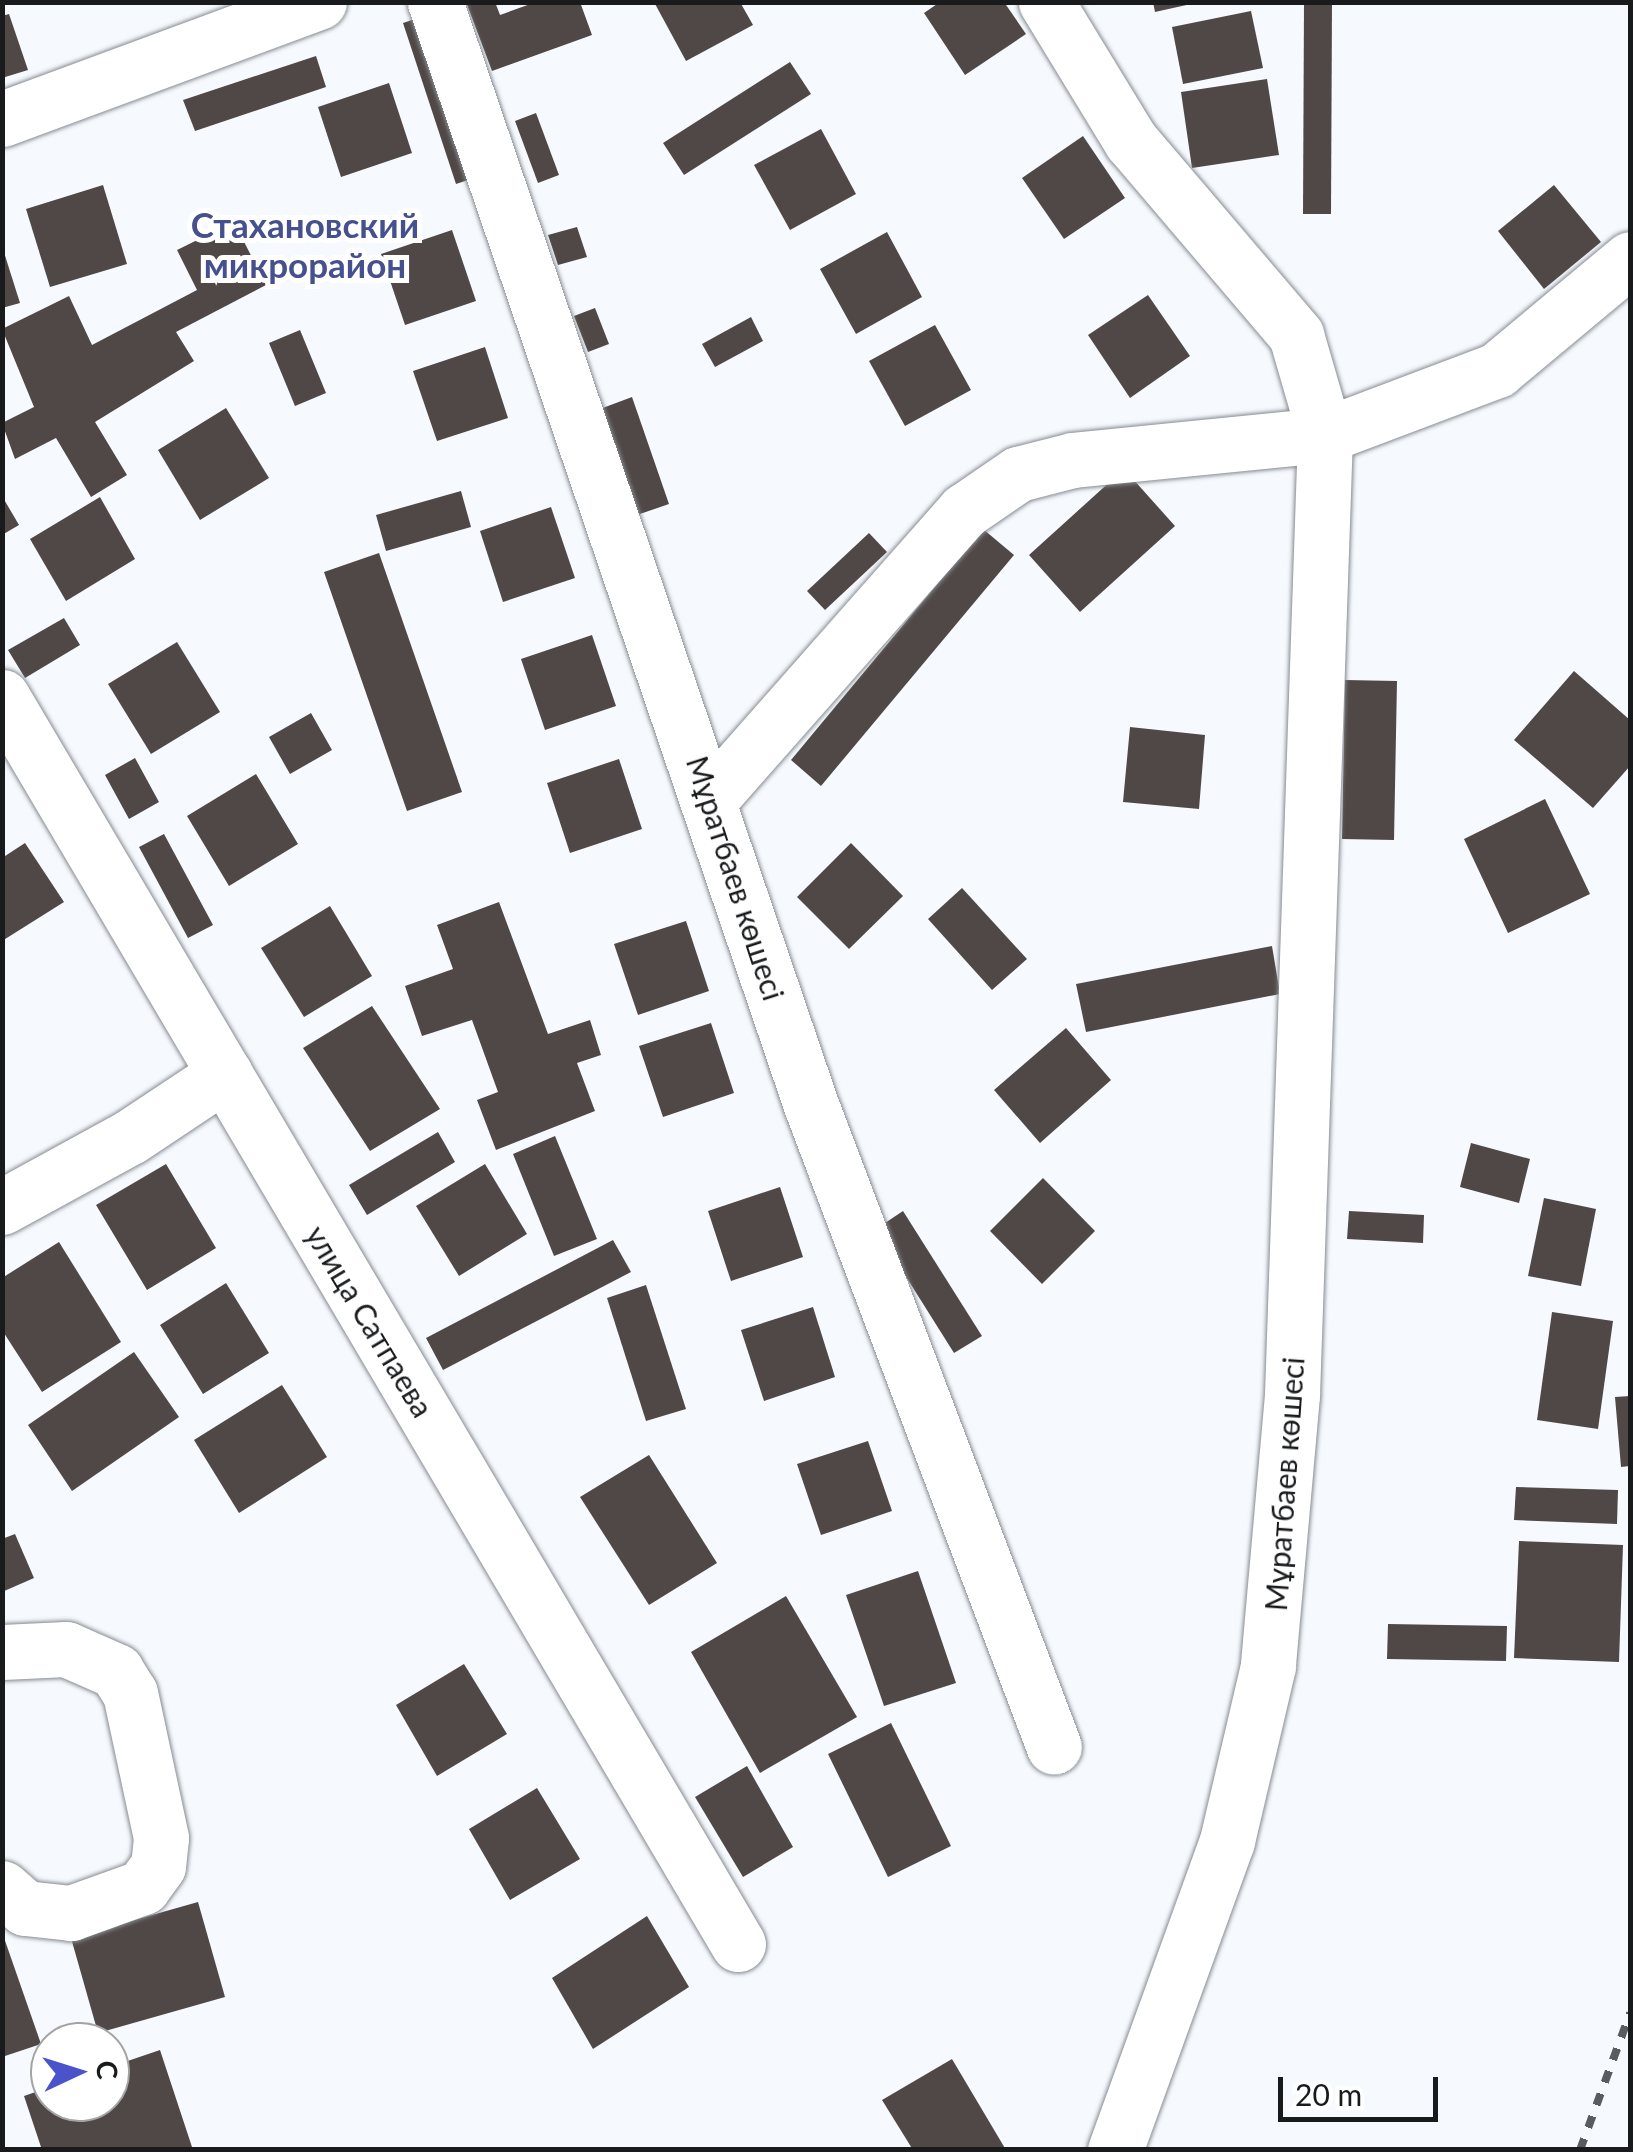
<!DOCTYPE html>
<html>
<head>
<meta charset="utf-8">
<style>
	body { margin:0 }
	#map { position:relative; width:1633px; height:2152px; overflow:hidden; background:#f6fafe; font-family:Lato,sans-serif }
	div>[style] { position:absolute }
	.building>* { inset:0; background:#504846 }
	.roads { filter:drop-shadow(0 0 2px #868b92) drop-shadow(0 0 2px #868b92) }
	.street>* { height:55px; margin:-27.5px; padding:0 27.5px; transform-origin:27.5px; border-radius:27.5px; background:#fff }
	.rail>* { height:8px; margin-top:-4px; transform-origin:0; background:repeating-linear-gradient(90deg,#595c5e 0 12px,transparent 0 24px) }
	span { translate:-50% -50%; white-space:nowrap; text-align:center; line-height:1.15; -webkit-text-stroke:10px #fff; paint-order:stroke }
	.street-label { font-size:30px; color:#181a1c }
	.quarter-label { font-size:35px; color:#46508d; font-weight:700 }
	.frame { position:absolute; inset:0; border:5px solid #181a1c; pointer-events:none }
	.north { position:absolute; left:30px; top:2022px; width:100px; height:100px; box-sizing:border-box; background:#fff; border:2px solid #a3a3a4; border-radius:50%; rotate:86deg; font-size:28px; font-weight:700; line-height:40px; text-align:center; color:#181a1c }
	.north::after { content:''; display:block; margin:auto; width:35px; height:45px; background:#4a53c9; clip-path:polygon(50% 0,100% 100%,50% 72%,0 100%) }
	.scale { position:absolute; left:1278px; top:2077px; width:160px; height:45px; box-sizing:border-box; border:5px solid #181a1c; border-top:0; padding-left:12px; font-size:30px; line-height:35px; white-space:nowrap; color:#181a1c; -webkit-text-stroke:8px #fff; paint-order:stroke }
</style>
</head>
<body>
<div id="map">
	<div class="building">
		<i style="clip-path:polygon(466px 2px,495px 2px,500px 15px,536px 2px,580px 2px,592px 35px,492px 71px)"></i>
		<i style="clip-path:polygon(654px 2px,740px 2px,753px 25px,686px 61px)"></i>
		<i style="clip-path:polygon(940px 2px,1004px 2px,1026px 34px,965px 75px,924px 13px)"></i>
		<i style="clip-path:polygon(1153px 2px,1190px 2px,1191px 4px,1155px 12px)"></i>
		<i style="clip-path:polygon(1304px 2px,1332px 2px,1331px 214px,1303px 214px)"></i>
		<i style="clip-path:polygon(1251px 11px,1263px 68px,1183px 84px,1172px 27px)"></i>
		<i style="clip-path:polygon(9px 14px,28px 70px,2px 78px,2px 16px)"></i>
		<i style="clip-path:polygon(430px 14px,483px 175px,456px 184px,403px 23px)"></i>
		<i style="clip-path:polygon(316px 56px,326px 87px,195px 131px,183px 100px)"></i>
		<i style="clip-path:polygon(790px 62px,811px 94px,684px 175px,663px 143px)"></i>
		<i style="clip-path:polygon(1267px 79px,1279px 155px,1192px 168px,1181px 92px)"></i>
		<i style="clip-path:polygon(389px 83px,412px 153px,341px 177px,318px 107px)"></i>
		<i style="clip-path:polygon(536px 113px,559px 175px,538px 183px,515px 121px)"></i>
		<i style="clip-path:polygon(821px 129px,856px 194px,790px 230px,754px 165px)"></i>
		<i style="clip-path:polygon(1083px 136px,1125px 198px,1064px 239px,1022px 178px)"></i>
		<i style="clip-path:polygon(103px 185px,127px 264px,50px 287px,26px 209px)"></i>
		<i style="clip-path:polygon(1554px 185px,1601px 242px,1544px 289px,1498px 231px)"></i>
		<i style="clip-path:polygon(234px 222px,266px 285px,176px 332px,194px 361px,95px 422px,127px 475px,91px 497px,56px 438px,15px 459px,2px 423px,34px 407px,2px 329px,69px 296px,92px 345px,197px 290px,177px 250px)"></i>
		<i style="clip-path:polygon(577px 227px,587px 257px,558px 265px,548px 235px)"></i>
		<i style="clip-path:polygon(452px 230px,476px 301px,405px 325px,381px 254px)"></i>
		<i style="clip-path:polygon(887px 232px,922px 297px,856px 334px,820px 269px)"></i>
		<i style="clip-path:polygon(2px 246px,20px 303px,2px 308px)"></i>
		<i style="clip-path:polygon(1148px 295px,1190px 356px,1130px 398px,1088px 335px)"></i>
		<i style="clip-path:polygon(595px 308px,609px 344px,588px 352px,574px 316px)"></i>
		<i style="clip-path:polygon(751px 317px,763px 341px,715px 367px,702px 344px)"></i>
		<i style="clip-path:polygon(935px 325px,971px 390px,905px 426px,869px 361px)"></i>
		<i style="clip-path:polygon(300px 330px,326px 393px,295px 406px,269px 343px)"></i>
		<i style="clip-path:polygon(485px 347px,508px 418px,437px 441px,413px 371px)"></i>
		<i style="clip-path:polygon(632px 397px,669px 504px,637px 515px,600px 409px)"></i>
		<i style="clip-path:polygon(226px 408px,269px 478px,200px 520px,158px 450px)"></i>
		<i style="clip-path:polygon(1124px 469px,1175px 526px,1080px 612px,1029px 555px)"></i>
		<i style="clip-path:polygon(461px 491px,471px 527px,386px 551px,376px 515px)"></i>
		<i style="clip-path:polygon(2px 496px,19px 525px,2px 535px)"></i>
		<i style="clip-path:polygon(100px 497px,135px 559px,66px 601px,30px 539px)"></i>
		<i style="clip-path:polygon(551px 507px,575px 578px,503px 602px,480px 531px)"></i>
		<i style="clip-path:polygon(983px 529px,1014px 555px,821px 786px,791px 760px)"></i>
		<i style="clip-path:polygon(869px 533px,887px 552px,825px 610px,807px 591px)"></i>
		<i style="clip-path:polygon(379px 553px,462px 792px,407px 811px,324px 572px)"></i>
		<i style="clip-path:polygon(64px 618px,80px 645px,25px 678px,8px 650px)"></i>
		<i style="clip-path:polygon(592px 635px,616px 706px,545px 730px,521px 659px)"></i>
		<i style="clip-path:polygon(177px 642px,220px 712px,151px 754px,108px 684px)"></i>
		<i style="clip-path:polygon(1574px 671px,1630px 720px,1630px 766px,1593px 808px,1514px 740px)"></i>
		<i style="clip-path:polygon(1345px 680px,1397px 681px,1394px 840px,1342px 839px)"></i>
		<i style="clip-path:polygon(311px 713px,332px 750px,290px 774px,269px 737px)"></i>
		<i style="clip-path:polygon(1130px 727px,1205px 735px,1199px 809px,1123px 802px)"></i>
		<i style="clip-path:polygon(135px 758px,159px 802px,129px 819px,105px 775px)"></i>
		<i style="clip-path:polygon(619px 759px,642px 829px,570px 853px,547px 783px)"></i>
		<i style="clip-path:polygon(256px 774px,298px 844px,229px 886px,187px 816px)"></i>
		<i style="clip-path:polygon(1545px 799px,1590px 894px,1508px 933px,1464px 839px)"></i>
		<i style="clip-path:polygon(164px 834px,213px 925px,188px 938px,139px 847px)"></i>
		<i style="clip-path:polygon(25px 843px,64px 902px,2px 941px,2px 858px)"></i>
		<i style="clip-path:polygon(851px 843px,903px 896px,849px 949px,797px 897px)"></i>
		<i style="clip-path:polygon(962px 888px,1027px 959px,992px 990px,928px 919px)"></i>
		<i style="clip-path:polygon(499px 902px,548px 1034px,590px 1020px,601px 1055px,577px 1063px,595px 1111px,496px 1150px,477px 1100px,498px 1092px,472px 1020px,422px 1036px,405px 986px,453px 969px,437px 925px)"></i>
		<i style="clip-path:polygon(330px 906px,372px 976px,304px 1017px,261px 948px)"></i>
		<i style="clip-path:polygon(686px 921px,709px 991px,638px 1015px,614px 944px)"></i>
		<i style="clip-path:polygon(1272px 946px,1280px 994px,1086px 1032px,1076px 984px)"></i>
		<i style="clip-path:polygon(372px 1006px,440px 1109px,370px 1151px,303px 1048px)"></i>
		<i style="clip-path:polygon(711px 1023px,734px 1093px,663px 1117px,639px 1046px)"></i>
		<i style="clip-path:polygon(1066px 1028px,1111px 1080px,1040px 1143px,994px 1090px)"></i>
		<i style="clip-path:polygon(438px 1132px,455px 1162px,367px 1215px,349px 1185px)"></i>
		<i style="clip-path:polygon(555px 1136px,597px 1239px,554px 1256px,513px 1154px)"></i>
		<i style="clip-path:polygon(1471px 1143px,1530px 1159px,1519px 1203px,1460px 1187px)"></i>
		<i style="clip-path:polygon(166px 1164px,216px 1248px,147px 1290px,96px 1205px)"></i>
		<i style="clip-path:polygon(485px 1164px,527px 1234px,459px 1276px,416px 1206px)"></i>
		<i style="clip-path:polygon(1043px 1178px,1095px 1231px,1042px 1284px,990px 1231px)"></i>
		<i style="clip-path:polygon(780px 1187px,803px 1257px,731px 1281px,708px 1211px)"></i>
		<i style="clip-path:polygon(1544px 1198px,1596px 1209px,1581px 1286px,1528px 1276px)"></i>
		<i style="clip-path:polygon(903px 1211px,982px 1336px,954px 1353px,876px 1229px)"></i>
		<i style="clip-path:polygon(1349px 1211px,1424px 1215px,1423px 1243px,1347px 1239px)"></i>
		<i style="clip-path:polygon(613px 1240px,631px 1272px,443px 1370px,426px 1338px)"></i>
		<i style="clip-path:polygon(59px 1242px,121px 1342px,42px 1392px,2px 1330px,2px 1278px)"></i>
		<i style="clip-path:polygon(226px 1283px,269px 1353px,203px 1394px,160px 1325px)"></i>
		<i style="clip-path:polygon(646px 1285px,686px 1409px,646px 1421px,607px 1298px)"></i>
		<i style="clip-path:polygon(813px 1307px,835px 1377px,764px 1401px,741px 1330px)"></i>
		<i style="clip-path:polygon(1552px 1312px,1613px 1321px,1598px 1429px,1537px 1420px)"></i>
		<i style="clip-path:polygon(134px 1352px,179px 1417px,72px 1491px,28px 1425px)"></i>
		<i style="clip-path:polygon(282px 1385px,327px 1457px,239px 1513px,194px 1440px)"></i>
		<i style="clip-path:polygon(1630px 1396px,1630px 1466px,1621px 1467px,1615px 1397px)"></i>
		<i style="clip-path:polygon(868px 1441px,892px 1511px,821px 1535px,797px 1464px)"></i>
		<i style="clip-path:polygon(649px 1455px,717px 1563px,649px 1605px,580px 1497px)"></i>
		<i style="clip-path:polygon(1516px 1487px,1618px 1490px,1617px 1524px,1514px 1520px)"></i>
		<i style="clip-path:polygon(15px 1534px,34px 1578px,2px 1592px,2px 1539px)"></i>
		<i style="clip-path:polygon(1519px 1541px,1623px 1545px,1619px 1662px,1514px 1658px)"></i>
		<i style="clip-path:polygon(918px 1571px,956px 1683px,884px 1706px,846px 1595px)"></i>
		<i style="clip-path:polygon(786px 1596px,857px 1717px,760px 1773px,691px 1652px)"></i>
		<i style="clip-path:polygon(1388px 1624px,1507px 1626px,1506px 1661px,1387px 1659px)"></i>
		<i style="clip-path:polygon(464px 1664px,507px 1734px,437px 1776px,396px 1705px)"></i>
		<i style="clip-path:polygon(891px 1723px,951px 1846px,888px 1877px,828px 1754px)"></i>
		<i style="clip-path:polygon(747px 1766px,793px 1847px,743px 1877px,695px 1797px)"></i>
		<i style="clip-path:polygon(537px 1788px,580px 1859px,510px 1900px,469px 1829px)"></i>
		<i style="clip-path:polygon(198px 1902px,225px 1997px,98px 2033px,71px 1938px)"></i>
		<i style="clip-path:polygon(647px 1916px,689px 1987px,593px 2049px,552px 1978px)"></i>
		<i style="clip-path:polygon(2px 1932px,41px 2044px,2px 2057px)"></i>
		<i style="clip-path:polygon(160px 2050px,193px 2150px,42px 2150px,24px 2096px,50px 2087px,50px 2102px,110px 2102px,110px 2067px)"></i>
		<i style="clip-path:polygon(952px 2059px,1006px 2150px,913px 2150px,882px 2100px)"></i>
	</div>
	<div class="roads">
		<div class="street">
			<i style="left:435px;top:2px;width:1165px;rotate:71.18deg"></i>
			<i style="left:811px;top:1105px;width:686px;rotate:69.27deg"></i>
			<i style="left:1046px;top:2px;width:163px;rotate:58.6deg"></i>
			<i style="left:1131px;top:141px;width:255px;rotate:49.6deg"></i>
			<i style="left:1296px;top:335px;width:104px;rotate:73.8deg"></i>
			<i style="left:1325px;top:435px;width:961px;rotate:91.97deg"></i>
			<i style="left:1292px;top:1395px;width:272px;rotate:95.1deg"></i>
			<i style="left:1268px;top:1666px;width:180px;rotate:103.2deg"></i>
			<i style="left:1227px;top:1841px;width:329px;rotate:109.9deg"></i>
			<i style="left:2px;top:119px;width:338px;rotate:-20.3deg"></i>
			<i style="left:2px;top:697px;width:1448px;rotate:59.45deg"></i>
			<i style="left:710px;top:799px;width:384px;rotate:-48.6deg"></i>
			<i style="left:964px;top:511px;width:65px;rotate:-34.4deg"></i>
			<i style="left:1018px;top:474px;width:57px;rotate:-14.3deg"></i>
			<i style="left:1073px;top:460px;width:253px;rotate:-5.7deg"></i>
			<i style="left:1325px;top:435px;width:184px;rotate:-20.7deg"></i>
			<i style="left:1497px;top:370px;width:173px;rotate:-39.8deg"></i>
			<i style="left:2px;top:1207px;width:146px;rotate:-28.7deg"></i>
			<i style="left:130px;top:1137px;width:114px;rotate:-33.6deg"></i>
			<i style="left:2px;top:1652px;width:64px;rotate:-2.7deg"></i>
			<i style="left:66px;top:1649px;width:55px;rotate:23.7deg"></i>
			<i style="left:116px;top:1671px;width:26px;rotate:58deg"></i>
			<i style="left:130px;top:1693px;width:148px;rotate:77.9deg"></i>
			<i style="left:161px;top:1838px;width:28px;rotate:96deg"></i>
			<i style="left:158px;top:1866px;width:26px;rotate:126deg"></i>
			<i style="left:143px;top:1887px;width:77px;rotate:160.1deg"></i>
			<i style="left:71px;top:1913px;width:46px;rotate:-173.8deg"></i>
			<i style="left:25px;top:1908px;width:30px;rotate:-139deg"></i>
		</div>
	</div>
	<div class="rail">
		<i style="left:1580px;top:2150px;width:146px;rotate:-69.9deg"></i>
	</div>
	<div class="street-label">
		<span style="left:736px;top:878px;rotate:72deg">Мұратбаев көшесі</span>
		<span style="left:370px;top:1321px;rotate:59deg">улица Сатпаева</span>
		<span style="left:1284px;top:1484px;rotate:-86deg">Мұратбаев көшесі</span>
	</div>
	<div class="quarter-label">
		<span style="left:305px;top:244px">Стахановский<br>микрорайон</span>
	</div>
	<div class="frame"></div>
	<div class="north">С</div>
	<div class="scale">20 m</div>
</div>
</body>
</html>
